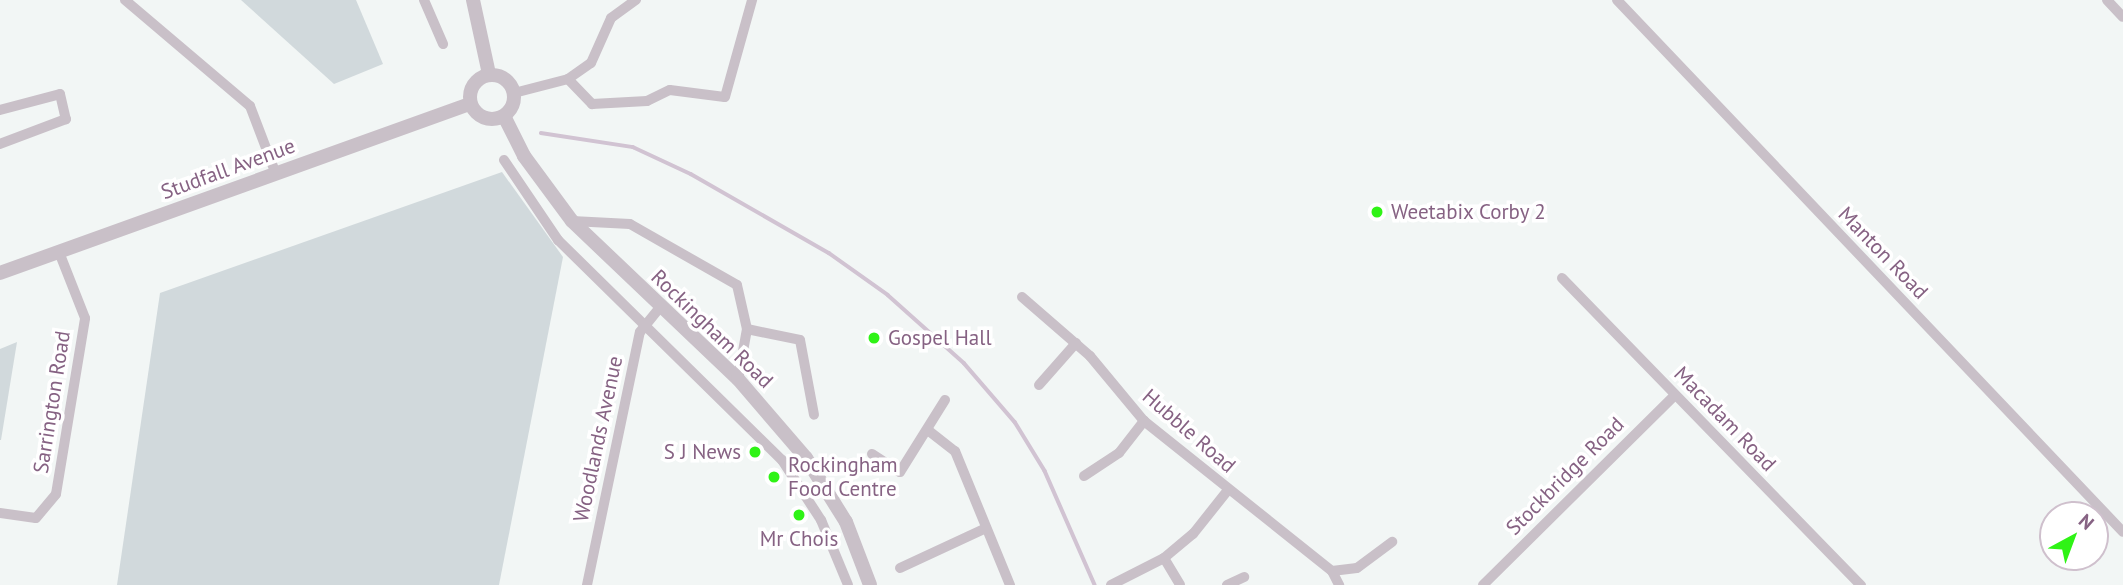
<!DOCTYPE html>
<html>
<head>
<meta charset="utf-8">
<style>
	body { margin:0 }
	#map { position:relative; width:2123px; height:585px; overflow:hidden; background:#f2f6f5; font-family:"PT Sans",sans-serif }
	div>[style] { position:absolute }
	.green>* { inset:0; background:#d1d9dc }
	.stream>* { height:3.5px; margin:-1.75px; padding:0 1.75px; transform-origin:1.75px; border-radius:1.75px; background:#d1c3d2 }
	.minor>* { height:10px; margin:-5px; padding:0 5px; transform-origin:5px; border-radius:5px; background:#c9c0c8 }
	.tertiary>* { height:14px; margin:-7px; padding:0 7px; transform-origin:7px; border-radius:7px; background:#c9c0c8 }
	.tertiary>.ring { margin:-7px; padding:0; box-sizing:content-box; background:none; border:14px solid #c9c0c8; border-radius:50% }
	.dots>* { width:19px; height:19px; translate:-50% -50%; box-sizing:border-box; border:4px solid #fff; border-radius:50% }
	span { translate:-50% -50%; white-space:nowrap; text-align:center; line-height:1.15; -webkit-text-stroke:7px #fff; paint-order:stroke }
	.street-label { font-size:21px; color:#866283 }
	.poi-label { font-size:21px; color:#866283 }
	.left { translate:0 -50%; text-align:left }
	.right { translate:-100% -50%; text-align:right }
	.north { position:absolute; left:2039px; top:501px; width:70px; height:70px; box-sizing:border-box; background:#fff; border:2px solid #cfc0cd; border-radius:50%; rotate:41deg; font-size:19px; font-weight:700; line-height:28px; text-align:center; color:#866283 }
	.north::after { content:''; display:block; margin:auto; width:24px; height:32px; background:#2ff316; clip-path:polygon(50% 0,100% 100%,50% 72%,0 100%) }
</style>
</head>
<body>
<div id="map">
	<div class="green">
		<i style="clip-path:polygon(241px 0,356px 0,383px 64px,334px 84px)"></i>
		<i style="clip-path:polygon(502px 172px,563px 257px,499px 585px,117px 585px,160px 293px)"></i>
		<i style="clip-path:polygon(17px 342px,1px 440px,0 440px,0 349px)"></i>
	</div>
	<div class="stream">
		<i style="left:541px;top:133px;width:93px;rotate:8.7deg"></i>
		<i style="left:633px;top:147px;width:64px;rotate:25deg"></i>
		<i style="left:691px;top:174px;width:159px;rotate:29.8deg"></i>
		<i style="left:829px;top:253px;width:72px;rotate:35.4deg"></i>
		<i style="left:888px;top:295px;width:102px;rotate:41.8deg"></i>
		<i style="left:964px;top:363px;width:78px;rotate:49.2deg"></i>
		<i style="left:1015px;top:422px;width:57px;rotate:58.5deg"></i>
		<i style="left:1045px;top:471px;width:124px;rotate:66.3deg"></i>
	</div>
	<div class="minor">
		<i style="left:125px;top:0;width:164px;rotate:40.3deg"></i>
		<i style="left:250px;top:106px;width:73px;rotate:69.1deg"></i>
		<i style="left:424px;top:0;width:48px;rotate:66.6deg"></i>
		<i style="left:1617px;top:0;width:734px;rotate:46.43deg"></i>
		<i style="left:2107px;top:0;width:23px;rotate:47deg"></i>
		<i style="left:568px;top:79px;width:35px;rotate:46deg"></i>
		<i style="left:592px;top:104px;width:55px;rotate:-3.1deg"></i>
		<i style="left:647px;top:101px;width:25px;rotate:-26deg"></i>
		<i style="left:670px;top:90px;width:55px;rotate:7.3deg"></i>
		<i style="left:725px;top:97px;width:101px;rotate:-74.4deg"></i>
		<i style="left:514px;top:93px;width:56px;rotate:-14.5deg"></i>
		<i style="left:568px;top:79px;width:28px;rotate:-35deg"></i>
		<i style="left:591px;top:63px;width:49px;rotate:-66deg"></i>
		<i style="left:611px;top:18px;width:31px;rotate:-36deg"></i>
		<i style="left:0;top:110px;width:62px;rotate:-14.9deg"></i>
		<i style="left:60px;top:94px;width:26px;rotate:77deg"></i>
		<i style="left:66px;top:119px;width:71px;rotate:159.3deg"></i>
		<i style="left:504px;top:160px;width:97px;rotate:56deg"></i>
		<i style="left:558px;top:240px;width:314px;rotate:44.5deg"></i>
		<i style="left:782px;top:460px;width:72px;rotate:57deg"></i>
		<i style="left:821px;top:520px;width:70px;rotate:67.4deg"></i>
		<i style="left:572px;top:221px;width:58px;rotate:3deg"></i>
		<i style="left:630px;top:224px;width:123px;rotate:29.7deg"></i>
		<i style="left:737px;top:285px;width:45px;rotate:77.2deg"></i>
		<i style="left:747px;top:329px;width:51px;rotate:100.2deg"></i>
		<i style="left:1562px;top:278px;width:429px;rotate:45.8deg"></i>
		<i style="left:1022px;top:297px;width:90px;rotate:40.9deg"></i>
		<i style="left:1090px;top:356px;width:85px;rotate:50.3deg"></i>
		<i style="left:1144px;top:421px;width:241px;rotate:38.6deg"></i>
		<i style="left:1332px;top:571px;width:16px;rotate:63deg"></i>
		<i style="left:747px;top:329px;width:54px;rotate:11.7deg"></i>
		<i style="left:800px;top:340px;width:76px;rotate:79.4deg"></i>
		<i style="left:1039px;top:385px;width:56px;rotate:-48.6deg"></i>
		<i style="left:929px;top:431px;width:33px;rotate:38deg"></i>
		<i style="left:955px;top:451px;width:145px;rotate:67.7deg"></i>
		<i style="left:872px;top:454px;width:33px;rotate:33deg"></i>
		<i style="left:900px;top:472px;width:85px;rotate:-58deg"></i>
		<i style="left:1084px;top:476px;width:42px;rotate:-33.3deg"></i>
		<i style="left:1119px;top:453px;width:41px;rotate:-52deg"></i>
		<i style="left:0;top:513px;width:36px;rotate:8deg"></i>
		<i style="left:36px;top:518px;width:31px;rotate:-50deg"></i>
		<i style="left:56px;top:494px;width:178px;rotate:-80.6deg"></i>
		<i style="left:85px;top:318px;width:71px;rotate:-111.5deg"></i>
		<i style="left:1164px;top:558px;width:31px;rotate:59deg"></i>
		<i style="left:900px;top:568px;width:95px;rotate:-24.9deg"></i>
		<i style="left:1332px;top:571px;width:25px;rotate:-7deg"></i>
		<i style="left:1357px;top:568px;width:44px;rotate:-36.6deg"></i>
		<i style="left:587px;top:585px;width:258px;rotate:-78.2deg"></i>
		<i style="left:640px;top:332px;width:32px;rotate:-51deg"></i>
		<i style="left:1111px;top:585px;width:59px;rotate:-27deg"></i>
		<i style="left:1164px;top:558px;width:38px;rotate:-40deg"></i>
		<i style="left:1193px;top:534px;width:56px;rotate:-51.5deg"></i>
		<i style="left:1227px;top:585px;width:19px;rotate:-25deg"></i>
		<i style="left:1483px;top:585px;width:270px;rotate:-44.7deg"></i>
	</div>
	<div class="tertiary">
		<i style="left:473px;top:0;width:76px;rotate:77.8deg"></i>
		<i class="ring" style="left:470px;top:75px;width:30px;height:30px"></i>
		<i style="left:504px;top:116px;width:45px;rotate:63.4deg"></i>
		<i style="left:524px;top:156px;width:81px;rotate:53.6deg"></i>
		<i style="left:572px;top:221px;width:229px;rotate:43.6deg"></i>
		<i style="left:738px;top:379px;width:104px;rotate:49.3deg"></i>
		<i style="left:806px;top:458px;width:75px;rotate:58deg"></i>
		<i style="left:846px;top:522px;width:67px;rotate:69.1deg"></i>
		<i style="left:0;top:273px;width:499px;rotate:-19.8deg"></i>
	</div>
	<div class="dots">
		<i style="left:1377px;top:212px;background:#2ff316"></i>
		<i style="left:874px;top:338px;background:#2ff316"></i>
		<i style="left:755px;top:452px;background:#2ff316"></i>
		<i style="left:774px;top:477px;background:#2ff316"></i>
		<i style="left:799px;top:515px;background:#2ff316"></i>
	</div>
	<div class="street-label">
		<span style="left:228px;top:169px;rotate:-20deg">Studfall Avenue</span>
		<span style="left:1883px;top:253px;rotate:46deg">Manton Road</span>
		<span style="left:712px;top:329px;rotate:44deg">Rockingham Road</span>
		<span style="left:52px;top:402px;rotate:-81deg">Sarrington Road</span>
		<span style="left:1725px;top:419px;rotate:46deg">Macadam Road</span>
		<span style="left:1189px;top:431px;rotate:41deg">Hubble Road</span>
		<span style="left:598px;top:439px;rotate:-78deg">Woodlands Avenue</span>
		<span style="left:1565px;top:476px;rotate:-45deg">Stockbridge Road</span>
	</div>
	<div class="poi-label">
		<span class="left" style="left:1391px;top:212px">Weetabix Corby 2</span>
		<span class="left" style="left:888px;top:338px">Gospel Hall</span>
		<span class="right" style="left:741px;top:452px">S J News</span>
		<span class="left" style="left:788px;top:477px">Rockingham<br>Food Centre</span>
		<span style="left:799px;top:539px">Mr Chois</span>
	</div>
	<div class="north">N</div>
</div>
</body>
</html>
